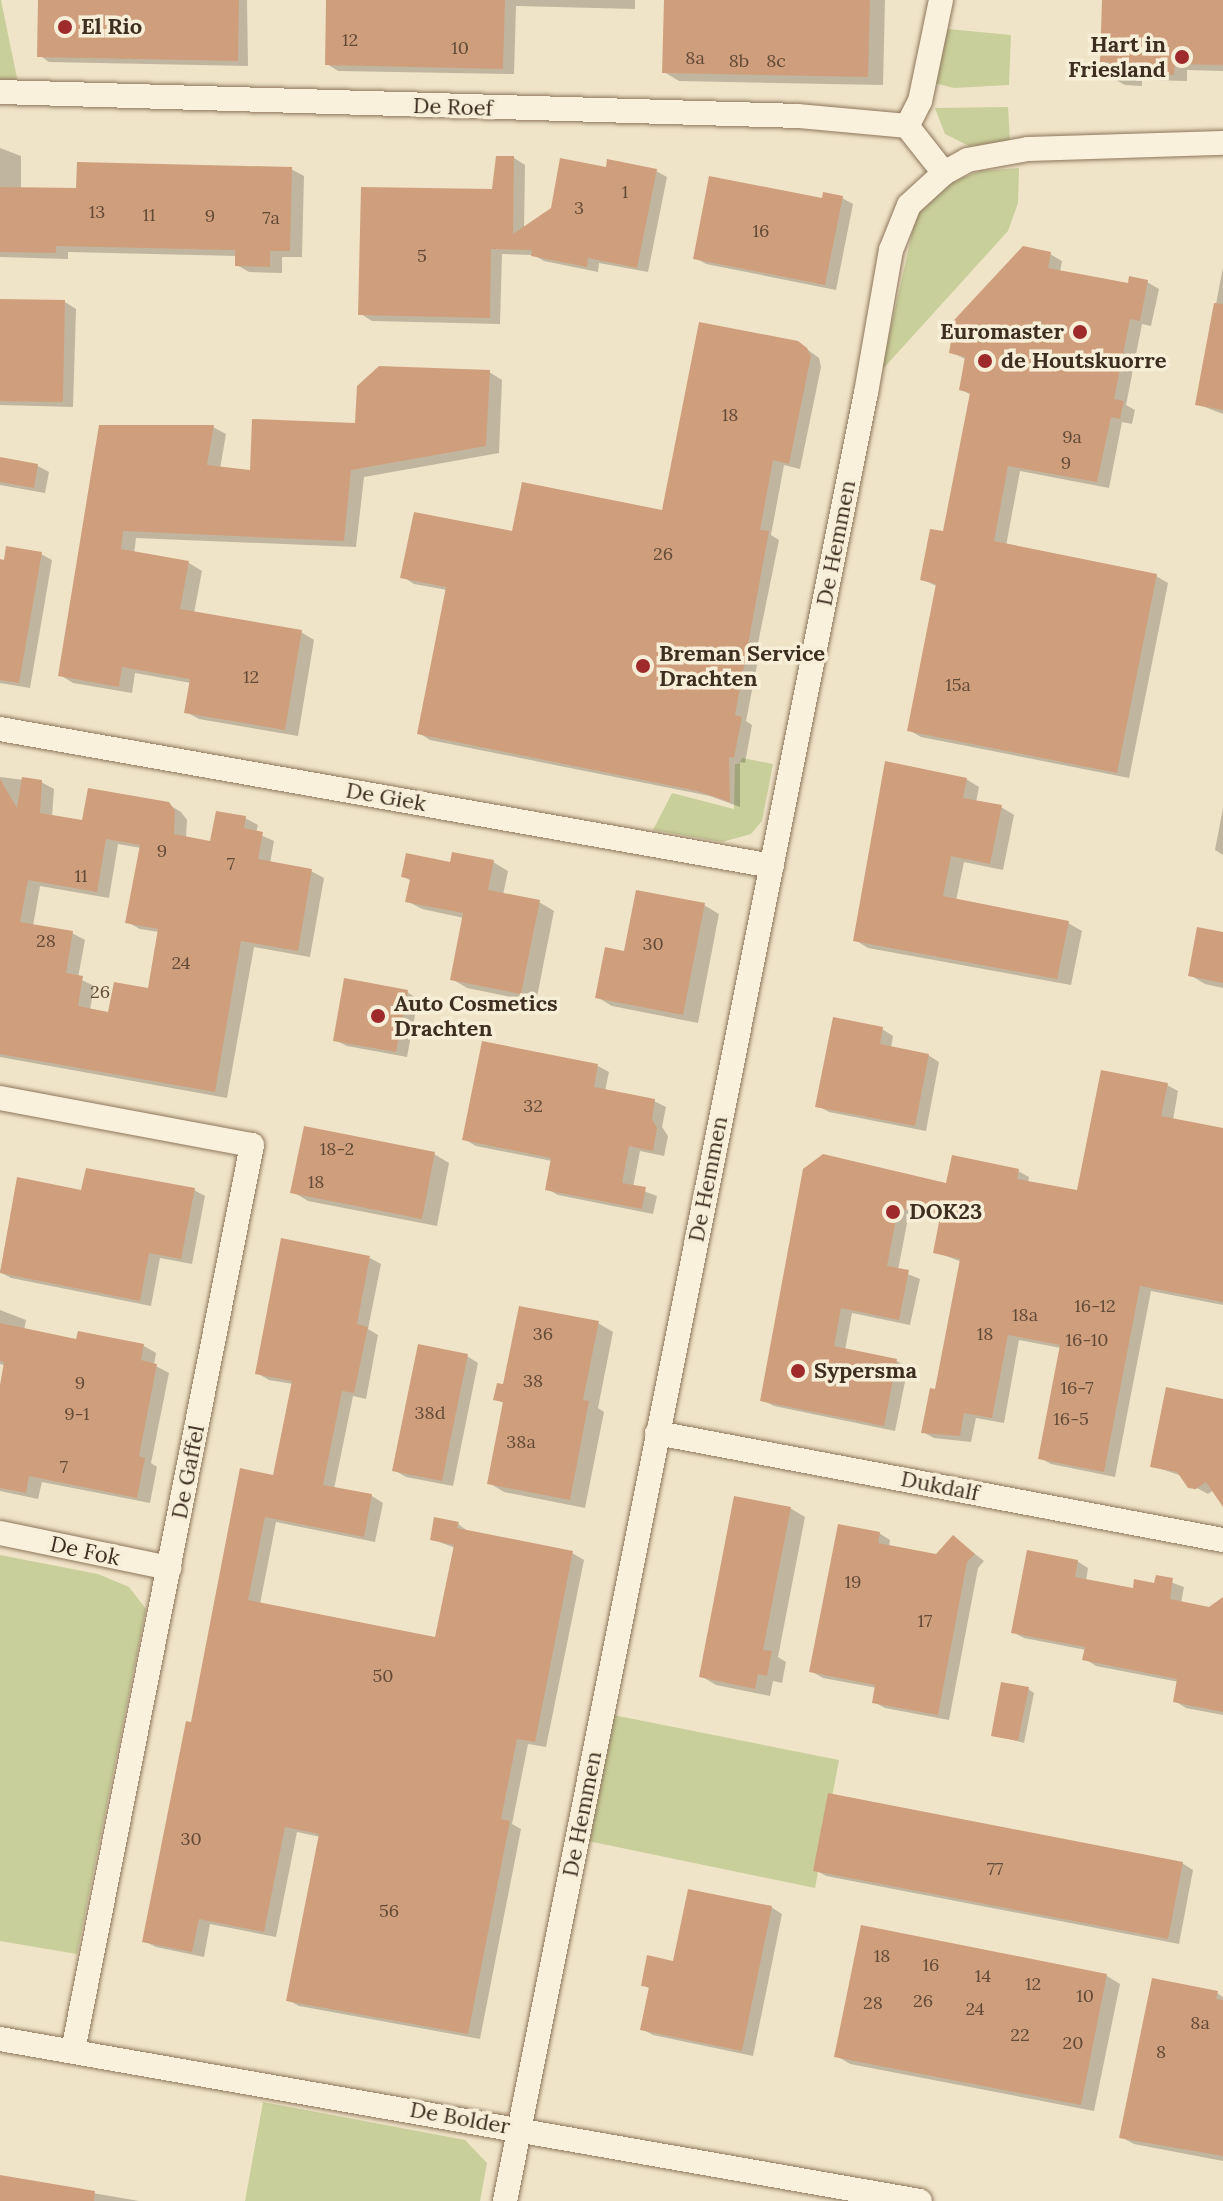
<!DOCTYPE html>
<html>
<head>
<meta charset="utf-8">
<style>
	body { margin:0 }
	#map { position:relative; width:1223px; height:2201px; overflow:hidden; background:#f0e4c8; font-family:Lora,serif }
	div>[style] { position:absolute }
	.green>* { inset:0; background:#c9cf9b }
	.shadow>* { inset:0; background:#0003 }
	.building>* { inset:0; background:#cf9f7d }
	.roads { filter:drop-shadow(0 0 2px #8d765c) drop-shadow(0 0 2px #8d765c) }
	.minor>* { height:24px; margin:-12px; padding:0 12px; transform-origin:12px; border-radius:12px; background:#faf1dc }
	.dots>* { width:22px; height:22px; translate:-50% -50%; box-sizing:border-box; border:4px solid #f7eed8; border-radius:50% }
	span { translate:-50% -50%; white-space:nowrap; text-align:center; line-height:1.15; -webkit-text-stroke:7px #f7eed8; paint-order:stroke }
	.number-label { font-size:18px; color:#624a37 }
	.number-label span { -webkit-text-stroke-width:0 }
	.poi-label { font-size:22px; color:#3d2e20; font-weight:700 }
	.left { translate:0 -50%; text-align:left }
	.right { translate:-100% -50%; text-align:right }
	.street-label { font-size:22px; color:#3d2e20 }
</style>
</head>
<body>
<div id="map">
	<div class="green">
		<i style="clip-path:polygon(0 0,1px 0,18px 83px,0 83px)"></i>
		<i style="clip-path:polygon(948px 29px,1011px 35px,1009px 85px,954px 88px,934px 83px)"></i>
		<i style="clip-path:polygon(1008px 107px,1010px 141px,969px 146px,945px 134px,935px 108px)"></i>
		<i style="clip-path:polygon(1019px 168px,1018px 203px,1008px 231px,881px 371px,916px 216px,952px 182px,980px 171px)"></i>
		<i style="clip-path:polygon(742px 758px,773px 764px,762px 821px,751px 834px,722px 842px,653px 830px,672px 793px,734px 809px,735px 764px,739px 764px)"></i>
		<i style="clip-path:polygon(0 1555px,98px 1574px,129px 1587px,146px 1609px,77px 1954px,0 1941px)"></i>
		<i style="clip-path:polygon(613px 1715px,839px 1760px,815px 1888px,588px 1841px)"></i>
		<i style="clip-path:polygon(263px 2102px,465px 2140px,487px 2163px,480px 2201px,245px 2201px)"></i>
	</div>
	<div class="shadow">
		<i style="clip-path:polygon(40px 0,247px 0,248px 66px,49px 62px,39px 55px)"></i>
		<i style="clip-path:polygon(328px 0,635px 0,635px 9px,516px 6px,514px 74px,338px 71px,327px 64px)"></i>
		<i style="clip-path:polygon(666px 0,885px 0,883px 85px,679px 81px,664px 72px)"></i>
		<i style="clip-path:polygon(1103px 0,1223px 0,1223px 71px,1187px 70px,1187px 81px,1142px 80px,1142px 86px,1125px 85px,1112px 78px,1112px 67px,1102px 61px)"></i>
		<i style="clip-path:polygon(0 148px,21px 156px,21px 189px,78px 190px,291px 169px,304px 176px,302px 257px,282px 257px,282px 273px,249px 272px,237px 265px,237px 256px,68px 252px,68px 259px,0 257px)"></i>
		<i style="clip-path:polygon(514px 158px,525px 165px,524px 229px,607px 169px,656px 171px,667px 177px,648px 272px,599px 263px,598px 272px,544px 261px,534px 255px,502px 254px,500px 324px,372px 321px,361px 314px,494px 191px)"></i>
		<i style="clip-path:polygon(842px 198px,853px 204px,836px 290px,706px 264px,695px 258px,823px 200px)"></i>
		<i style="clip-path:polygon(1050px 254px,1062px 261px,1060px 272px,1130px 285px,1147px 282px,1159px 289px,1151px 326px,1142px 324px,1126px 405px,1135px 410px,1132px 424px,1122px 422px,1109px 488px,1020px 471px,1006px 546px,1156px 576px,1168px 583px,1129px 778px,921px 737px,909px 730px,938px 587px,922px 579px,945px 534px,971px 395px,961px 389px,967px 360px,951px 352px)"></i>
		<i style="clip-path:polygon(1223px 267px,1223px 414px,1197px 404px)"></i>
		<i style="clip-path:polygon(0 301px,65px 302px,76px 309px,73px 407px,0 405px)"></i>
		<i style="clip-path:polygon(800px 344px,819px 358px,821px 367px,800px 469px,784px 465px,771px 535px,779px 540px,754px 663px,757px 665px,746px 721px,752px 725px,745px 763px,740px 762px,740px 807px,710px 796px,430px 740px,419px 733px,447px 590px,414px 584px,403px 577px,514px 534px,663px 512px)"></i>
		<i style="clip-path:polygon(489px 372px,502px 380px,499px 453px,364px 477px,356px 547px,136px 538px,134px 554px,189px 563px,202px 571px,194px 613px,301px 632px,314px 640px,298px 736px,199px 719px,186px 712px,191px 683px,135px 673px,132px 693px,73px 683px,60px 675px,101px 427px,213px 427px,226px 434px,220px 469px,252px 472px)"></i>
		<i style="clip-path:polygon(0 459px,38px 466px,49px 472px,45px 493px,0 485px)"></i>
		<i style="clip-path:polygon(41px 554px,52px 560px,30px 688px,0 683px,0 561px)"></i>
		<i style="clip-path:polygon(evenodd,0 777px,41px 782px,54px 789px,52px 817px,84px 823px,168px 804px,181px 812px,187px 820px,186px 838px,212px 843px,245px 818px,258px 825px,256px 833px,274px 841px,270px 863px,311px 871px,324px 878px,310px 957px,254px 947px,227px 1098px,0 1057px,0 777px,118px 844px,141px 848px,127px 922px,140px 929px,159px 932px,149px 990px,110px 1014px,90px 1010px,94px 986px,78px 978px,85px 940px,72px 933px,33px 926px,40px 886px,109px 898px,118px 844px)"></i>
		<i style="clip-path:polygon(966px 779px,979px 787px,976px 802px,1001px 807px,1014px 815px,1003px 870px,964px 862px,956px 901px,1068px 923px,1082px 931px,1071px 985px,868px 948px,855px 940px)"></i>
		<i style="clip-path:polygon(1223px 808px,1223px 855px,1215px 850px)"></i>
		<i style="clip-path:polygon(493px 862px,508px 871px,503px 895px,539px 902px,554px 911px,536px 1002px,467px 988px,452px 979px,464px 918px,422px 909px,407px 901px,411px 881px,403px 876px,452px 864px)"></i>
		<i style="clip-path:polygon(704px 905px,719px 914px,698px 1023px,612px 1006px,597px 997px,626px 954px)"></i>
		<i style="clip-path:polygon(1223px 934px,1223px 988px,1205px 984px,1190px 975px)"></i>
		<i style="clip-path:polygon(407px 992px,418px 999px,407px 1057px,347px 1046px,335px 1040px)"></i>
		<i style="clip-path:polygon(882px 1029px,893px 1036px,891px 1048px,928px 1055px,939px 1062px,926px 1131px,829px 1112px,818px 1106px)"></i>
		<i style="clip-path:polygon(598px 1066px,609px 1072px,605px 1091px,654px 1101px,666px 1107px,662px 1127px,668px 1136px,664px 1156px,640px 1151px,633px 1187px,657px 1196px,653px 1214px,558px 1195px,547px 1189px,552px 1161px,476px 1146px,464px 1139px)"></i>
		<i style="clip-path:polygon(1167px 1085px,1178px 1091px,1173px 1120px,1223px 1130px,1223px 1305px,1151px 1291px,1115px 1477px,1051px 1464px,1040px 1458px,1061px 1348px,1019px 1340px,1004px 1423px,976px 1418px,971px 1442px,934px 1438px,923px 1432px,937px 1391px,962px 1262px,935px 1252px,941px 1220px,909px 1213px,898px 1270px,920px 1279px,910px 1325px,852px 1313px,845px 1350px,897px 1361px,908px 1367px,895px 1431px,774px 1406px,762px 1400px,804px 1170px,947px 1185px,1018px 1171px,1029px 1177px,1028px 1183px,1079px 1193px)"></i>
		<i style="clip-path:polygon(434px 1154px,449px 1163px,437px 1226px,308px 1201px,293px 1192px)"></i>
		<i style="clip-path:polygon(18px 1179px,83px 1192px,194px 1190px,205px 1196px,192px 1264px,160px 1258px,151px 1306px,11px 1278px,0 1272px)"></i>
		<i style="clip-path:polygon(370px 1258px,381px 1264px,368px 1329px,378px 1335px,366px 1399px,353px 1396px,334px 1489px,372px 1496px,383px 1503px,375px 1542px,276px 1522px,260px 1604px,437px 1639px,455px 1548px,432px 1539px,458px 1524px,469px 1532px,572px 1553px,584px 1560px,546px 1747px,528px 1744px,512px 1824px,521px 1829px,480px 2039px,299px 2006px,288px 2000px,321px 1837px,297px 1832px,276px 1937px,210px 1924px,204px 1957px,156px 1947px,144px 1941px,192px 1724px,275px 1477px,293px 1384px,269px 1380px,257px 1373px)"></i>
		<i style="clip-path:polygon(0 1310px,26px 1320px,24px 1330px,78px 1341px,144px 1346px,156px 1353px,154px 1365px,169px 1373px,151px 1463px,157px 1467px,150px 1503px,42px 1482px,38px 1499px,0 1491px,0 1391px,6px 1366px,0 1364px)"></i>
		<i style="clip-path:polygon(598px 1323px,613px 1332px,598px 1408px,604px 1412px,585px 1508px,504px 1492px,489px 1483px,505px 1404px,496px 1399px,505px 1386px)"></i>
		<i style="clip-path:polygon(467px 1356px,478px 1363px,453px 1486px,406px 1477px,394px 1470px)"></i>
		<i style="clip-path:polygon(1223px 1401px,1223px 1496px,1214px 1490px,1208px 1494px,1195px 1487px,1195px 1490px,1182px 1476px,1152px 1466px)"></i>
		<i style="clip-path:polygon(790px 1508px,805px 1517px,778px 1657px,786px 1662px,782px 1683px,773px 1681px,770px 1696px,716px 1685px,701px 1676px)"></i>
		<i style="clip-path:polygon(879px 1533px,890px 1540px,889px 1547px,936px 1556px,953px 1537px,984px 1561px,978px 1568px,949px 1720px,885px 1708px,874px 1702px,877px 1688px,823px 1678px,811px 1671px)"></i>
		<i style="clip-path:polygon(1077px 1561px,1088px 1568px,1086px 1581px,1134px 1590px,1156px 1585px,1157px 1577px,1184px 1587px,1181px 1603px,1209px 1609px,1223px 1599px,1223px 1715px,1186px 1708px,1175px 1701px,1179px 1682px,1096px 1666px,1085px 1659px,1086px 1650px,1024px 1638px,1013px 1632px)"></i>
		<i style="clip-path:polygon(1028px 1689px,1034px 1693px,1024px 1743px,993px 1734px)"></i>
		<i style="clip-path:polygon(1182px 1863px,1193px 1870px,1179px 1944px,826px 1876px,815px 1870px)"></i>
		<i style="clip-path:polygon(771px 1907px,782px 1914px,753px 2056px,653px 2035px,642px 2029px,650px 1989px,643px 1985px)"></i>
		<i style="clip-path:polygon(862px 1928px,1107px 1976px,1120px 1984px,1094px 2111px,850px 2064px,837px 2056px)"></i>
		<i style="clip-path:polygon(1217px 1993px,1223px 1997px,1223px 2161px,1134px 2144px,1121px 2137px)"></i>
		<i style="clip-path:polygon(0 2177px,139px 2201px,0 2201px)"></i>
	</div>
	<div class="building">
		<i style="clip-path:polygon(38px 0,239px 0,238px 61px,37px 57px)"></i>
		<i style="clip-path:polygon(326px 0,505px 0,503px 69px,325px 65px)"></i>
		<i style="clip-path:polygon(664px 0,870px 0,868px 77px,662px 73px)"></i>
		<i style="clip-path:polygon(1102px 0,1223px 0,1223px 65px,1175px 64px,1174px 75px,1130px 74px,1130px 80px,1110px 79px,1110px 62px,1100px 62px)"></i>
		<i style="clip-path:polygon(496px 156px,514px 156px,513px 234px,551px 208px,560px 158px,606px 167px,607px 159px,657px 169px,637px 268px,588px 258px,587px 267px,531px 256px,532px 250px,491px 249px,490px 318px,358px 315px,361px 187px,492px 189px)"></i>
		<i style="clip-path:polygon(77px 162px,292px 167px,290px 251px,270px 251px,270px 267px,235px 266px,235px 250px,56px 246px,56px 253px,0 252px,0 187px,76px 188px)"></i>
		<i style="clip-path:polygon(709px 176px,822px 198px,823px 192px,843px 196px,825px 285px,693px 259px)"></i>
		<i style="clip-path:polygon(1023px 246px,1051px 252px,1048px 268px,1128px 283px,1129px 276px,1148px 280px,1140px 321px,1130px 319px,1114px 399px,1124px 401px,1120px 419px,1111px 417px,1097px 482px,1008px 466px,994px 541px,1157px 574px,1117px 773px,907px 731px,936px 584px,920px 580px,930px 529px,943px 531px,970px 393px,959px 390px,965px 357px,949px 353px,951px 341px,942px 333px)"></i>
		<i style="clip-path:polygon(0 299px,65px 300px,63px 402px,0 401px)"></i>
		<i style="clip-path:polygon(1214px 303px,1223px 304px,1223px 410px,1195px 405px)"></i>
		<i style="clip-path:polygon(699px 322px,798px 341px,807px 348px,811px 356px,789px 464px,773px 460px,760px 530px,769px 531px,735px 715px,742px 717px,734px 758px,729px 757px,730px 802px,697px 791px,417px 734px,446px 587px,400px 578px,414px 512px,512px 531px,522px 482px,662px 510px)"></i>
		<i style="clip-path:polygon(379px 366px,490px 370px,486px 446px,351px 470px,344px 541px,123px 531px,121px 549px,189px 561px,180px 609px,302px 630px,285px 730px,184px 713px,190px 679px,122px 667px,119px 687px,58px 676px,99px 425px,214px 425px,207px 465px,250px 470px,252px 419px,355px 423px,357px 386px)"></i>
		<i style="clip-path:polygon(0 457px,38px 464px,34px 488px,0 482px)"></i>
		<i style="clip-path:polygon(6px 546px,42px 552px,19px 683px,0 680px,0 559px,4px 560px)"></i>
		<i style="clip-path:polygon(885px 761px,967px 778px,963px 798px,1002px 805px,990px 864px,951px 856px,943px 896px,1069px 921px,1057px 979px,853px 941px)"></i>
		<i style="clip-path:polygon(evenodd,22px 777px,42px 780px,40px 813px,82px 820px,88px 788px,169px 802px,175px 811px,174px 834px,210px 841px,216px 811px,246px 816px,244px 828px,263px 832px,258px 859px,312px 869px,298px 951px,241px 941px,215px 1092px,0 1054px,0 779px,17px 808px,22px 777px,106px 839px,140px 845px,125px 923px,158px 929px,148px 988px,114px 982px,108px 1012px,78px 1006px,83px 976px,66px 973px,73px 931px,20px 922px,28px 880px,97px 892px,106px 839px)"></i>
		<i style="clip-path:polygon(452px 852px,494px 860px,488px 890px,540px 900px,521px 994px,450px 980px,463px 913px,405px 902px,410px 879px,401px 877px,406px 853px,450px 862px)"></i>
		<i style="clip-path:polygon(636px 890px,705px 903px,683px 1015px,595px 998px,605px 947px,624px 951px)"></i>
		<i style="clip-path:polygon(1197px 927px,1223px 932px,1223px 983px,1188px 976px)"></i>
		<i style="clip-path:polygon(344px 978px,408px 990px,396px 1052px,333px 1041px)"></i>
		<i style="clip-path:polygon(833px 1017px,883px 1027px,880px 1044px,929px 1054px,915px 1126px,815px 1107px)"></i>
		<i style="clip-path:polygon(482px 1041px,598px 1064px,594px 1087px,655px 1099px,652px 1119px,657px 1128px,653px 1151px,629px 1146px,622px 1183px,646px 1187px,642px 1209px,545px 1190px,551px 1158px,462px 1140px)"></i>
		<i style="clip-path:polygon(1101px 1070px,1168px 1083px,1161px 1116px,1223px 1128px,1223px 1302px,1140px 1286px,1104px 1472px,1038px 1459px,1060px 1345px,1008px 1335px,992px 1418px,964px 1413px,960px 1436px,921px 1433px,930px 1388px,935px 1389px,960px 1259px,933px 1253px,940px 1217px,898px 1208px,887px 1266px,909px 1270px,899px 1320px,841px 1308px,834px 1346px,897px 1359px,884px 1426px,760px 1401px,803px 1169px,823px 1154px,946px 1183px,952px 1155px,1019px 1169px,1017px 1179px,1077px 1190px)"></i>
		<i style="clip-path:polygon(304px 1126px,435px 1152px,422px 1219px,290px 1193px)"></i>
		<i style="clip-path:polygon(86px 1168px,195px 1188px,181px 1259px,149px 1253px,140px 1301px,0 1273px,17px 1177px,81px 1190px)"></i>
		<i style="clip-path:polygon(281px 1238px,370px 1256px,357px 1324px,368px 1327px,354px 1393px,342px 1391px,323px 1485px,372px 1494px,364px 1537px,265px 1517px,248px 1600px,435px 1637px,454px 1545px,430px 1540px,434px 1517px,459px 1522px,457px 1528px,573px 1551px,535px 1742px,517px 1739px,501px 1819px,510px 1821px,468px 2034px,286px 2001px,319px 1834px,285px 1827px,264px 1932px,199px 1919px,192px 1952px,142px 1942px,186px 1721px,191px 1722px,240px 1468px,273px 1475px,292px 1381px,255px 1374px)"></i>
		<i style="clip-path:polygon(519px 1306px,599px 1321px,583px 1400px,589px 1401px,570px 1500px,487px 1484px,503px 1402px,493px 1400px,497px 1383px,503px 1384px)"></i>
		<i style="clip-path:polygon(0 1323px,76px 1339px,78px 1331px,144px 1344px,141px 1360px,157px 1364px,139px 1456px,145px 1458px,137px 1498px,29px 1476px,26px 1493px,0 1488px,0 1385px,4px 1362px,0 1361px)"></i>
		<i style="clip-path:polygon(418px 1344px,468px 1354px,442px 1481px,392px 1471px)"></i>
		<i style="clip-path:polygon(1166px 1387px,1223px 1399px,1223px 1507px,1206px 1482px,1196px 1489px,1188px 1488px,1177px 1472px,1150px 1467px)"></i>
		<i style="clip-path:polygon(734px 1496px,791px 1507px,763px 1650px,772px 1651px,767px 1676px,758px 1674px,755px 1689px,699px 1677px)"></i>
		<i style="clip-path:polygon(838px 1524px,880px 1532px,878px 1543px,936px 1554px,953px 1535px,975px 1554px,967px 1562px,938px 1715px,872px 1703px,875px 1685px,809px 1672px)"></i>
		<i style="clip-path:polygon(1027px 1550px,1078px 1560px,1075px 1577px,1133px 1588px,1134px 1579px,1154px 1583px,1156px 1575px,1173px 1578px,1170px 1599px,1209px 1607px,1223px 1597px,1223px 1712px,1173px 1702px,1177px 1679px,1082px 1660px,1085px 1647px,1011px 1633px)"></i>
		<i style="clip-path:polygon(1001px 1682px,1029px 1687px,1018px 1741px,991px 1736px)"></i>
		<i style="clip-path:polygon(828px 1793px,1183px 1862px,1168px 1939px,813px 1871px)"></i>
		<i style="clip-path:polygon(688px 1889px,772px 1906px,742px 2051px,640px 2030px,649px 1987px,641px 1986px,647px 1955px,673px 1961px)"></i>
		<i style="clip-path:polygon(861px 1925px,1107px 1974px,1081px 2105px,834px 2057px)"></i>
		<i style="clip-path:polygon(1152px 1978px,1218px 1991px,1216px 1999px,1223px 2000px,1223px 2156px,1119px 2138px)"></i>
		<i style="clip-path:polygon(0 2175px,95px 2191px,94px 2201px,0 2201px)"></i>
	</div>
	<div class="roads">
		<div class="minor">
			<i style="left:941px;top:0;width:103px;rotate:101.7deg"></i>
			<i style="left:920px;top:101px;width:28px;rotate:117deg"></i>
			<i style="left:907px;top:126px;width:60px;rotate:51.8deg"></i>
			<i style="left:0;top:92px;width:798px;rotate:1.72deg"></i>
			<i style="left:798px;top:116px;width:109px;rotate:5.2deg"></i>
			<i style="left:0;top:729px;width:784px;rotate:10.06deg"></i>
			<i style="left:0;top:1098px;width:256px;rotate:10.6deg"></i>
			<i style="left:252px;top:1145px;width:924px;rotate:101.18deg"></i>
			<i style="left:657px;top:1433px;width:576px;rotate:10.71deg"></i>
			<i style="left:0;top:1533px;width:173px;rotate:11.7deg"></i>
			<i style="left:0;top:2039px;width:934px;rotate:9.99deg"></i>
			<i style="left:505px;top:2201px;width:1844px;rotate:-78.71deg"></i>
			<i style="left:866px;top:393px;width:145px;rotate:-80.1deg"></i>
			<i style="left:891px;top:250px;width:48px;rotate:-68.2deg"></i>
			<i style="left:909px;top:205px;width:47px;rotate:-42.4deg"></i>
			<i style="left:944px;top:173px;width:26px;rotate:-29deg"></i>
			<i style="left:967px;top:160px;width:62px;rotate:-10.2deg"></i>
			<i style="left:1028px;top:149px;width:195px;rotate:-1.8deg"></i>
		</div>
	</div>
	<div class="dots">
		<i style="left:65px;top:27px;background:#9e2a2b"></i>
		<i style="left:1182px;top:57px;background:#9e2a2b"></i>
		<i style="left:1080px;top:332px;background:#9e2a2b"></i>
		<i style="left:985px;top:361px;background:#9e2a2b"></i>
		<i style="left:643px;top:666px;background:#9e2a2b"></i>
		<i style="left:378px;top:1016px;background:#9e2a2b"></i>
		<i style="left:893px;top:1212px;background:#9e2a2b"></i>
		<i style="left:798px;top:1371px;background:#9e2a2b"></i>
	</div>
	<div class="number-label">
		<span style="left:350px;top:40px">12</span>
		<span style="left:460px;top:48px">10</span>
		<span style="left:695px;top:58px">8a</span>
		<span style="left:739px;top:61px">8b</span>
		<span style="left:776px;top:61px">8c</span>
		<span style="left:625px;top:192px">1</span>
		<span style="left:579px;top:208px">3</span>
		<span style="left:97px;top:212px">13</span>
		<span style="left:149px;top:215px">11</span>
		<span style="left:210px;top:216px">9</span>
		<span style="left:271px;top:218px">7a</span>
		<span style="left:761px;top:231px">16</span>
		<span style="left:422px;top:256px">5</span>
		<span style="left:730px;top:415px">18</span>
		<span style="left:1072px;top:437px">9a</span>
		<span style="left:1066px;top:463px">9</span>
		<span style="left:663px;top:554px">26</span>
		<span style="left:251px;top:677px">12</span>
		<span style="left:958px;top:685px">15a</span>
		<span style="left:162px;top:851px">9</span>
		<span style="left:231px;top:864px">7</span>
		<span style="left:81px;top:876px">11</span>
		<span style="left:46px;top:941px">28</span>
		<span style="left:653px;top:944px">30</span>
		<span style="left:181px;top:963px">24</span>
		<span style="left:100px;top:992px">26</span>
		<span style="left:533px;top:1106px">32</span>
		<span style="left:337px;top:1149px">18-2</span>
		<span style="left:316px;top:1182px">18</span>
		<span style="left:1095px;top:1306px">16-12</span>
		<span style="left:1025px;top:1315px">18a</span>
		<span style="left:543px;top:1334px">36</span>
		<span style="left:985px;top:1334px">18</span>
		<span style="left:1087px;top:1340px">16-10</span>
		<span style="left:533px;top:1381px">38</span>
		<span style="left:80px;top:1383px">9</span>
		<span style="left:1077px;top:1388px">16-7</span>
		<span style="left:430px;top:1413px">38d</span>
		<span style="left:77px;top:1414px">9-1</span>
		<span style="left:1071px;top:1419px">16-5</span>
		<span style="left:521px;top:1442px">38a</span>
		<span style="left:64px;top:1467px">7</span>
		<span style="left:853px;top:1582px">19</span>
		<span style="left:925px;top:1621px">17</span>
		<span style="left:383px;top:1676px">50</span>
		<span style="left:191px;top:1839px">30</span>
		<span style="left:995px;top:1869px">77</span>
		<span style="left:389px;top:1911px">56</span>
		<span style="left:882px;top:1956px">18</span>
		<span style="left:931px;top:1965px">16</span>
		<span style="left:983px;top:1976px">14</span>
		<span style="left:1033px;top:1984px">12</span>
		<span style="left:1085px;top:1996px">10</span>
		<span style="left:923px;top:2001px">26</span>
		<span style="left:873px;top:2003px">28</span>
		<span style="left:975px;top:2009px">24</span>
		<span style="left:1200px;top:2023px">8a</span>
		<span style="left:1020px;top:2035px">22</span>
		<span style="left:1073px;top:2043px">20</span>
		<span style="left:1161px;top:2052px">8</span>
	</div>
	<div class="poi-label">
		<span class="left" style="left:81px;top:27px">El Rio</span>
		<span class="right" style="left:1166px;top:57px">Hart in<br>Friesland</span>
		<span class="right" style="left:1064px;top:332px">Euromaster</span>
		<span class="left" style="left:1001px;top:361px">de Houtskuorre</span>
		<span class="left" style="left:659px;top:666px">Breman Service<br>Drachten</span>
		<span class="left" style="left:394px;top:1016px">Auto Cosmetics<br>Drachten</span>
		<span class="left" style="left:909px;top:1212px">DOK23</span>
		<span class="left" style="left:814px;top:1371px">Sypersma</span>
	</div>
	<div class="street-label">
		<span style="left:453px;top:107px;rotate:2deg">De Roef</span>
		<span style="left:836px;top:543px;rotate:-79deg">De Hemmen</span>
		<span style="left:386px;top:797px;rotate:10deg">De Giek</span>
		<span style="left:708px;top:1179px;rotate:-79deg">De Hemmen</span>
		<span style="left:188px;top:1472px;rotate:-79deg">De Gaffel</span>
		<span style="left:940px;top:1486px;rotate:11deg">Dukdalf</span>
		<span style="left:85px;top:1551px;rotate:12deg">De Fok</span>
		<span style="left:582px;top:1814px;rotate:-79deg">De Hemmen</span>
		<span style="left:460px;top:2118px;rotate:10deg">De Bolder</span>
	</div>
</div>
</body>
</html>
